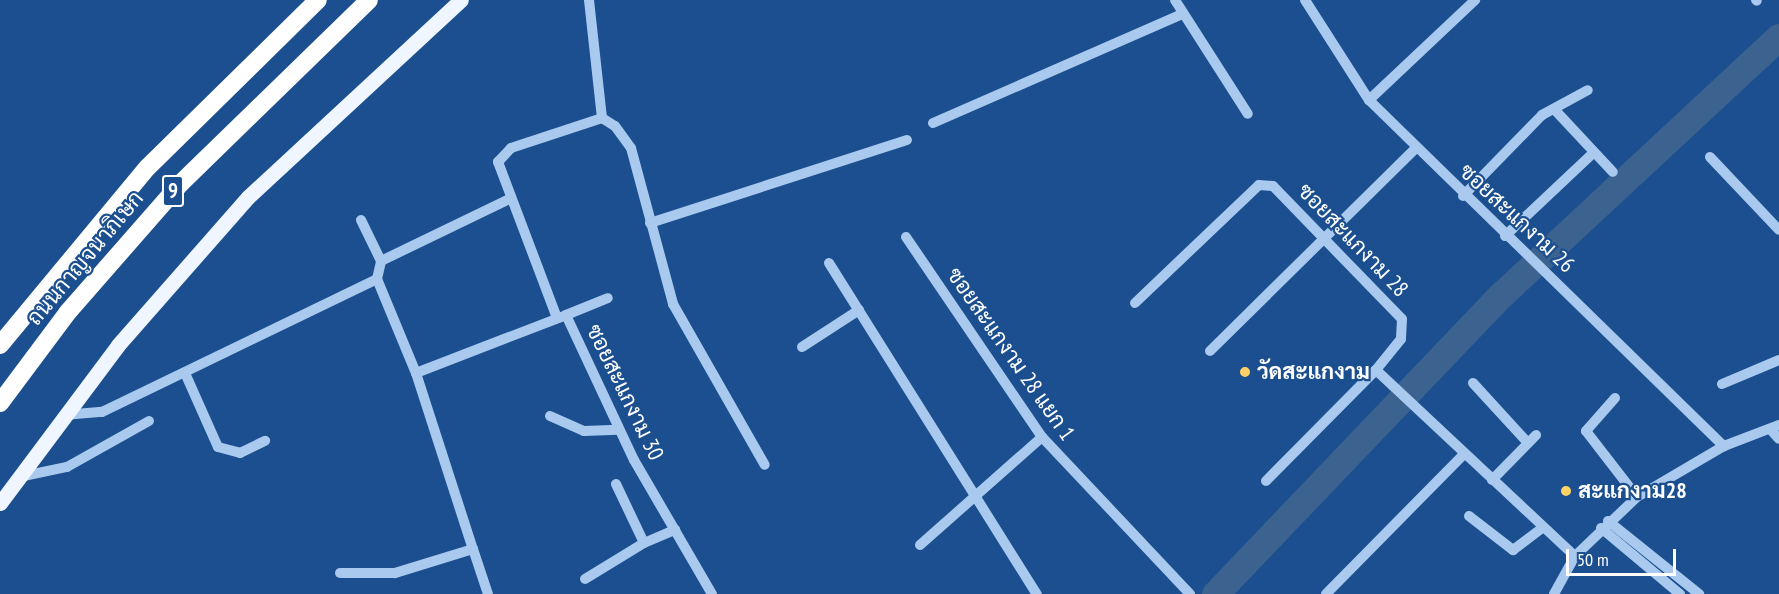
<!DOCTYPE html>
<html>
<head>
<meta charset="utf-8">
<style>
	body { margin:0 }
	#map { position:relative; width:1779px; height:594px; overflow:hidden; background:#1b4f8f; font-family:"PT Sans Narrow",Sarabun,sans-serif }
	div>[style] { position:absolute }
	.river>* { height:27px; margin:-13.5px; padding:0 13.5px; transform-origin:13.5px; border-radius:13.5px; background:#3c6290 }
	.minor>* { height:10px; margin:-5px; padding:0 5px; transform-origin:5px; border-radius:5px; background:#a9c9ee }
	.major>* { height:15px; margin:-7.5px; padding:0 7.5px; transform-origin:7.5px; border-radius:7.5px; background:#f0f6ff }
	.highway>* { height:18px; margin:-9px; padding:0 9px; transform-origin:9px; border-radius:9px; background:#fff }
	.dots>* { width:16px; height:16px; translate:-50% -50%; box-sizing:border-box; border:3px solid #1b4f8f; border-radius:50% }
	span { translate:-50% -50%; white-space:nowrap; text-align:center; line-height:1.15; -webkit-text-stroke:4.5px #1b4f8f; paint-order:stroke }
	.shield-label span { padding:2px 4px; background:#1b4f8f; border:2px solid; border-radius:4px; -webkit-text-stroke-width:0 }
	.shield-label { font-size:21px; color:#fff; font-weight:700 }
	.street-label { font-size:22px; color:#fff }
	.poi-label { font-size:22px; color:#fff; font-weight:700 }
	.left { translate:0 -50%; text-align:left }
	.scale { position:absolute; left:1566px; top:549px; width:110px; height:27px; box-sizing:border-box; border:3px solid #fff; border-top:0; padding-left:8px; font-size:18px; line-height:21px; white-space:nowrap; color:#fff; -webkit-text-stroke:4px #1b4f8f; paint-order:stroke }
</style>
</head>
<body>
<div id="map">
	<div class="river">
		<i style="left:1215px;top:594px;width:414px;rotate:-46.3deg"></i>
		<i style="left:1501px;top:295px;width:379px;rotate:-42.9deg"></i>
	</div>
	<div class="minor">
		<i style="left:1175px;top:0;width:135px;rotate:57.4deg"></i>
		<i style="left:1305px;top:0;width:119px;rotate:57.4deg"></i>
		<i style="left:1369px;top:100px;width:496px;rotate:44.3deg"></i>
		<i style="left:1756px;top:0;width:1px;rotate:45deg"></i>
		<i style="left:1369px;top:100px;width:146px;rotate:-43.3deg"></i>
		<i style="left:1554px;top:109px;width:86px;rotate:46.9deg"></i>
		<i style="left:602px;top:118px;width:15px;rotate:32deg"></i>
		<i style="left:615px;top:126px;width:27px;rotate:54deg"></i>
		<i style="left:631px;top:148px;width:162px;rotate:74.9deg"></i>
		<i style="left:673px;top:304px;width:185px;rotate:60.3deg"></i>
		<i style="left:933px;top:123px;width:273px;rotate:-23.6deg"></i>
		<i style="left:1710px;top:157px;width:100px;rotate:46.6deg"></i>
		<i style="left:1463px;top:196px;width:113px;rotate:-45.7deg"></i>
		<i style="left:1542px;top:115px;width:52px;rotate:-28.5deg"></i>
		<i style="left:361px;top:220px;width:46px;rotate:64deg"></i>
		<i style="left:650px;top:223px;width:270px;rotate:-17.9deg"></i>
		<i style="left:1505px;top:236px;width:122px;rotate:-43.3deg"></i>
		<i style="left:906px;top:237px;width:242px;rotate:55.8deg"></i>
		<i style="left:1042px;top:437px;width:216px;rotate:46.7deg"></i>
		<i style="left:829px;top:263px;width:391px;rotate:57.9deg"></i>
		<i style="left:377px;top:279px;width:18px;rotate:-77deg"></i>
		<i style="left:381px;top:261px;width:142px;rotate:-25.8deg"></i>
		<i style="left:1135px;top:303px;width:171px;rotate:-43.6deg"></i>
		<i style="left:1259px;top:185px;width:14px;rotate:4deg"></i>
		<i style="left:1273px;top:186px;width:185px;rotate:45.9deg"></i>
		<i style="left:1402px;top:319px;width:20px;rotate:93deg"></i>
		<i style="left:1401px;top:339px;width:40px;rotate:129deg"></i>
		<i style="left:1376px;top:370px;width:272px;rotate:43.1deg"></i>
		<i style="left:566px;top:315px;width:45px;rotate:-22deg"></i>
		<i style="left:557px;top:318px;width:167px;rotate:-110.7deg"></i>
		<i style="left:498px;top:162px;width:19px;rotate:-47deg"></i>
		<i style="left:511px;top:148px;width:96px;rotate:-18.2deg"></i>
		<i style="left:602px;top:118px;width:119px;rotate:-96.3deg"></i>
		<i style="left:802px;top:347px;width:68px;rotate:-33deg"></i>
		<i style="left:1210px;top:351px;width:289px;rotate:-44.6deg"></i>
		<i style="left:185px;top:373px;width:81px;rotate:66deg"></i>
		<i style="left:218px;top:447px;width:23px;rotate:15deg"></i>
		<i style="left:240px;top:453px;width:28px;rotate:-26deg"></i>
		<i style="left:416px;top:373px;width:161px;rotate:-21.1deg"></i>
		<i style="left:566px;top:315px;width:160px;rotate:64.9deg"></i>
		<i style="left:634px;top:460px;width:155px;rotate:59.8deg"></i>
		<i style="left:1473px;top:383px;width:81px;rotate:47.5deg"></i>
		<i style="left:1722px;top:384px;width:62px;rotate:-22.8deg"></i>
		<i style="left:1615px;top:398px;width:44px;rotate:131.3deg"></i>
		<i style="left:1586px;top:431px;width:83px;rotate:52.3deg"></i>
		<i style="left:64px;top:415px;width:38px;rotate:-5deg"></i>
		<i style="left:102px;top:412px;width:305px;rotate:-25.8deg"></i>
		<i style="left:377px;top:279px;width:102px;rotate:67.5deg"></i>
		<i style="left:416px;top:373px;width:185px;rotate:72.1deg"></i>
		<i style="left:473px;top:549px;width:82px;rotate:162.9deg"></i>
		<i style="left:395px;top:573px;width:55px;rotate:180deg"></i>
		<i style="left:550px;top:416px;width:37px;rotate:24deg"></i>
		<i style="left:584px;top:431px;width:34px;rotate:-2deg"></i>
		<i style="left:1770px;top:429px;width:13px;rotate:48deg"></i>
		<i style="left:19px;top:477px;width:49px;rotate:-11.8deg"></i>
		<i style="left:67px;top:467px;width:94px;rotate:-29.3deg"></i>
		<i style="left:1492px;top:480px;width:63px;rotate:-45.6deg"></i>
		<i style="left:1266px;top:481px;width:156px;rotate:-45.3deg"></i>
		<i style="left:616px;top:484px;width:65px;rotate:64.6deg"></i>
		<i style="left:644px;top:543px;width:34px;rotate:-23deg"></i>
		<i style="left:1469px;top:516px;width:56px;rotate:37.7deg"></i>
		<i style="left:1513px;top:550px;width:38px;rotate:-37deg"></i>
		<i style="left:1608px;top:521px;width:117px;rotate:38.7deg"></i>
		<i style="left:1601px;top:528px;width:103px;rotate:39.9deg"></i>
		<i style="left:920px;top:545px;width:163px;rotate:-41.5deg"></i>
		<i style="left:473px;top:549px;width:47px;rotate:71.6deg"></i>
		<i style="left:585px;top:579px;width:69px;rotate:-31.4deg"></i>
		<i style="left:1326px;top:594px;width:197px;rotate:-45.4deg"></i>
		<i style="left:1554px;top:594px;width:43px;rotate:-61.1deg"></i>
		<i style="left:1575px;top:556px;width:86px;rotate:-43.6deg"></i>
		<i style="left:1637px;top:497px;width:101px;rotate:-30.4deg"></i>
		<i style="left:1724px;top:446px;width:59px;rotate:-20.9deg"></i>
	</div>
	<div class="major">
		<i style="left:0;top:503px;width:197px;rotate:-53.2deg"></i>
		<i style="left:118px;top:345px;width:197px;rotate:-48.7deg"></i>
		<i style="left:248px;top:197px;width:290px;rotate:-42.8deg"></i>
	</div>
	<div class="highway">
		<i style="left:0;top:345px;width:231px;rotate:-50.3deg"></i>
		<i style="left:148px;top:167px;width:238px;rotate:-44.5deg"></i>
		<i style="left:0;top:403px;width:114px;rotate:-53.2deg"></i>
		<i style="left:68px;top:312px;width:171px;rotate:-48.8deg"></i>
		<i style="left:181px;top:183px;width:262px;rotate:-44.2deg"></i>
	</div>
	<div class="dots">
		<i style="left:1245px;top:372px;background:#ffd166"></i>
		<i style="left:1566px;top:491px;background:#ffd166"></i>
	</div>
	<div class="shield-label">
		<span style="left:173px;top:191px">9</span>
	</div>
	<div class="street-label">
		<span style="left:1517px;top:218px;rotate:43deg">ซอยสะแกงาม 26</span>
		<span style="left:1353px;top:240px;rotate:46deg">ซอยสะแกงาม 28</span>
		<span style="left:85px;top:258px;rotate:-50deg">ถนนกาญจนาภิเษก</span>
		<span style="left:1011px;top:354px;rotate:55deg">ซอยสะแกงาม 28 แยก 1</span>
		<span style="left:625px;top:392px;rotate:64deg">ซอยสะแกงาม 30</span>
	</div>
	<div class="poi-label">
		<span class="left" style="left:1257px;top:372px">วัดสะแกงาม</span>
		<span class="left" style="left:1578px;top:491px">สะแกงาม28</span>
	</div>
	<div class="scale">50 m</div>
</div>
</body>
</html>
